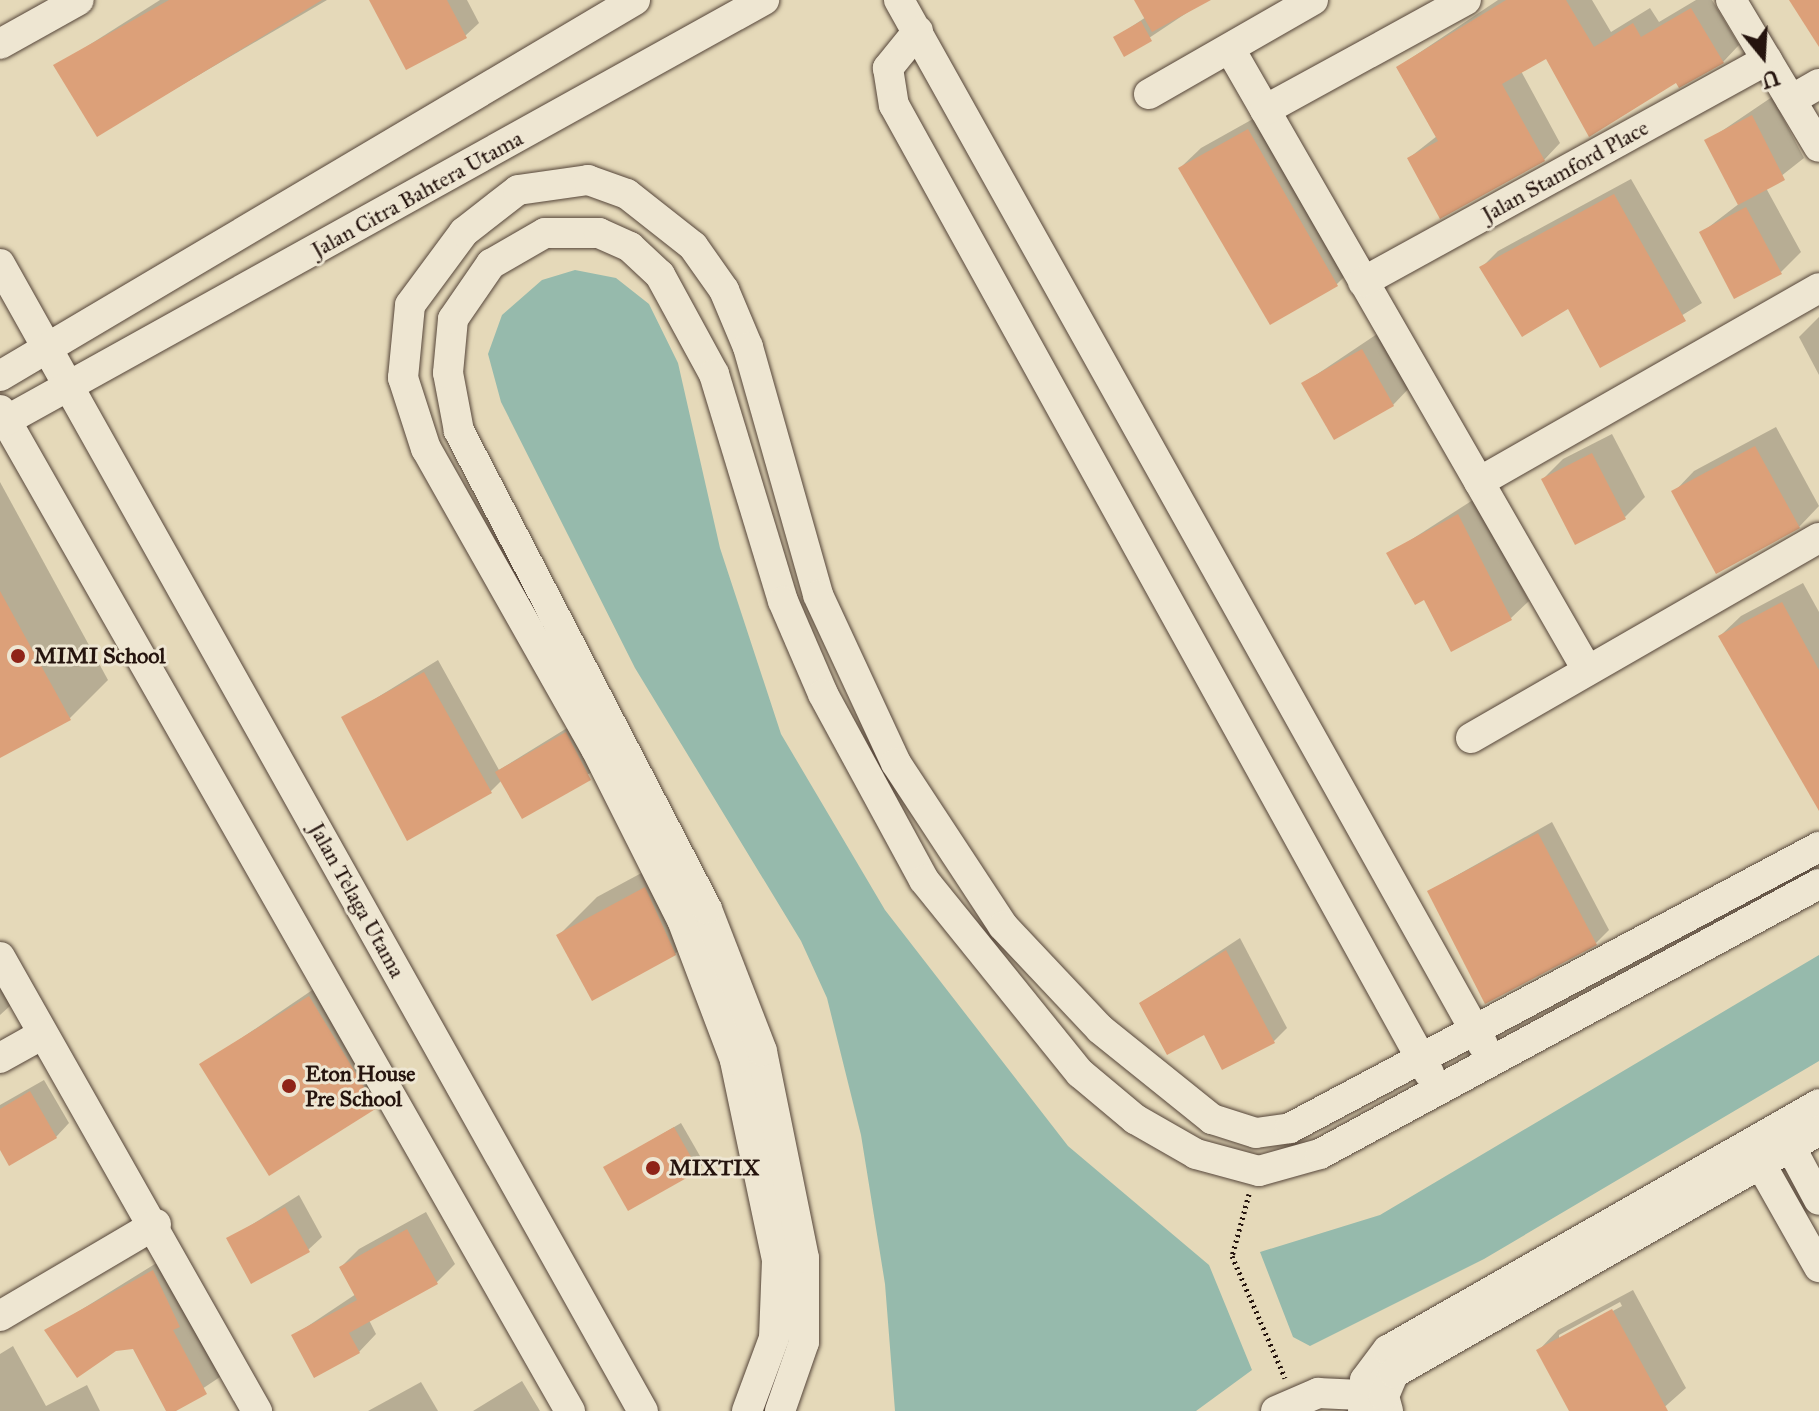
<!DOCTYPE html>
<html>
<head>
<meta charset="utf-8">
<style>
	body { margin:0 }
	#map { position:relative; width:1819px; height:1411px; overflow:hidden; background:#e5d9b9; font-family:"IM FELL Great Primer",serif }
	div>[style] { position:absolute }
	.water>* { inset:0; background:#96baac }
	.shadow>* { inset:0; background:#0003 }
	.building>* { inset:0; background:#dca079 }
	.path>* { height:5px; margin-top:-2.5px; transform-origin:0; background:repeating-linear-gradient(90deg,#25140e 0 2px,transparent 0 6px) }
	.roads { filter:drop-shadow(0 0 2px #554539) drop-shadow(0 0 2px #554539) }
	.minor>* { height:30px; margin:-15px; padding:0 15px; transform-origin:15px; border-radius:15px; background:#eee6d2 }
	.dots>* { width:22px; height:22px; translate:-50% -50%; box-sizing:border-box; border:4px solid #eee6d2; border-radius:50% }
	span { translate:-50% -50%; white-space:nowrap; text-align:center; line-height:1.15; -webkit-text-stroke:6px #eee6d2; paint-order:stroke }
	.street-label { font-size:22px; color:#25140e }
	.poi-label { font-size:22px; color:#25140e; font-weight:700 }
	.left { translate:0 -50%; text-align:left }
	.north { position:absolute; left:1723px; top:16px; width:80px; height:80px; -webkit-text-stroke:6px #eee6d2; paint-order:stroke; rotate:162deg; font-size:22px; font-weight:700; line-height:32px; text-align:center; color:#25140e }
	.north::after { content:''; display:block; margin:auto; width:28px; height:36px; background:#25140e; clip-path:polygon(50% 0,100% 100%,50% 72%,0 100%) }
</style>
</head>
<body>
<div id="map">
	<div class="water">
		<i style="clip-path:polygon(575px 270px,616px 278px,649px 304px,678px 363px,720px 548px,781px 734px,885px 910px,1068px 1146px,1209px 1265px,1252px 1370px,1196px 1411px,895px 1411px,885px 1284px,861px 1135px,827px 998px,801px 941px,635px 668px,501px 402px,488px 354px,502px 315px,542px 280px)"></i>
		<i style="clip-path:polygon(1819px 955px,1819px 1061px,1484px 1259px,1310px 1346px,1293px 1337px,1260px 1252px,1380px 1215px)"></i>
	</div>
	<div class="shadow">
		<i style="clip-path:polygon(160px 0,327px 0,98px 134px,56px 66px)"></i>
		<i style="clip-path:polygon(372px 0,467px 0,479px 23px,465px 36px)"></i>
		<i style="clip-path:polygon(1137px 0,1206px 0,1125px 54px,1116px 37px,1146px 17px)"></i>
		<i style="clip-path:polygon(1498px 0,1592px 0,1611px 32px,1650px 8px,1659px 22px,1696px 0,1712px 0,1739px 45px,1723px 62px,1677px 80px,1547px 57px,1521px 71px,1560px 143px,1544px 160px,1409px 158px,1437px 136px,1398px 67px)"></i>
		<i style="clip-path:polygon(1772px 97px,1804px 158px,1766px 188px,1801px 252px,1781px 272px,1701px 233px,1740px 203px,1707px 141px)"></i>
		<i style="clip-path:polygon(1269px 110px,1357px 264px,1336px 285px,1180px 168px,1201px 148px)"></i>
		<i style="clip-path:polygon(1631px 179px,1702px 303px,1601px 365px,1569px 306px,1482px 267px,1498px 251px)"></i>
		<i style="clip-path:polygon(1819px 317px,1819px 375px,1799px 337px)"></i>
		<i style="clip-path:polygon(1383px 330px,1413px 384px,1393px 405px,1304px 383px)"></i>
		<i style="clip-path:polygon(1776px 427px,1819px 506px,1799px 527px,1674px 492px,1694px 471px)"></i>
		<i style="clip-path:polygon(1612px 434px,1645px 497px,1625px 517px,1543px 479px,1563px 459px)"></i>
		<i style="clip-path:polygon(0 482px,108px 680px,69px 719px,0 756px)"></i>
		<i style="clip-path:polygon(1476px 498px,1529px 601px,1511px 618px,1389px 554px)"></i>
		<i style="clip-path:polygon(1803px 583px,1819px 612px,1819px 807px,1720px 636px,1741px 616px)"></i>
		<i style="clip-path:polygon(438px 660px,499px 770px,580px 720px,603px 765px,522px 816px,502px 780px,490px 792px,344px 718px)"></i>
		<i style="clip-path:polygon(1552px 822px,1609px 930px,1596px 943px,1429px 891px)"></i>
		<i style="clip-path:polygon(684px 850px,714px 915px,675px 954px,558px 936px,597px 897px)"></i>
		<i style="clip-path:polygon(1240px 938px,1287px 1028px,1274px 1041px,1141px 1003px)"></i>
		<i style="clip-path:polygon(0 958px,21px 996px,0 1015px)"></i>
		<i style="clip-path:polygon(330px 978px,396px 1086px,376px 1106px,202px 1065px)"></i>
		<i style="clip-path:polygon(44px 1080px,69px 1123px,56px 1137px,0 1146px,0 1105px)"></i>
		<i style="clip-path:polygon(681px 1123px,704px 1163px,698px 1170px,606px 1167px)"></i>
		<i style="clip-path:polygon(299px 1195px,322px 1237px,308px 1250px,229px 1239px)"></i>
		<i style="clip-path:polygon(426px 1212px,455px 1264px,437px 1282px,369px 1320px,376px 1334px,359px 1352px,293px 1336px,356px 1294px,341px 1267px,359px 1249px)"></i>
		<i style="clip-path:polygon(171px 1254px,223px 1375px,169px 1411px,134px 1347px,47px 1331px)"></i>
		<i style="clip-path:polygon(evenodd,1633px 1290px,1686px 1388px,1660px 1411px,1571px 1411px,1538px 1351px,1558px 1330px,1633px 1290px,1620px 1302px,1622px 1306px,1559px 1340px,1559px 1335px,1620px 1302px)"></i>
		<i style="clip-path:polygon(13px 1346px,46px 1406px,87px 1385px,100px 1411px,0 1411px,0 1354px)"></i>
		<i style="clip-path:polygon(522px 1381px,540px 1411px,473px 1411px)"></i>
		<i style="clip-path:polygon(421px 1382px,438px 1411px,368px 1411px)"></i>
	</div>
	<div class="building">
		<i style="clip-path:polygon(169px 0,322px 0,97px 137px,53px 65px)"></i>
		<i style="clip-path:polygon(369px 0,447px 0,467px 38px,406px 70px)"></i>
		<i style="clip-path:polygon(1134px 0,1211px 0,1152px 32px)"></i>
		<i style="clip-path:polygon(1506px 0,1566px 0,1594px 47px,1633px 23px,1641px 37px,1691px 8px,1724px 63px,1679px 88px,1676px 83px,1589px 137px,1546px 59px,1502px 84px,1545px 161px,1440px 219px,1407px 158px,1438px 141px,1396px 67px)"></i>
		<i style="clip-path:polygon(1789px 0,1819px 0,1819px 47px)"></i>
		<i style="clip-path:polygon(1141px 21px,1152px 41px,1124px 57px,1113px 37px)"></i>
		<i style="clip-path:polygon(1752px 115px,1785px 180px,1738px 205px,1704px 140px)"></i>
		<i style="clip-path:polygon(1248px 129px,1338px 286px,1270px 325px,1178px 168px)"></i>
		<i style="clip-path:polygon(1614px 194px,1686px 321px,1600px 368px,1568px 309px,1522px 337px,1479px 267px)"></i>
		<i style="clip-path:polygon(1746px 207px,1782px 274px,1734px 299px,1699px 232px)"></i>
		<i style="clip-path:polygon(1362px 349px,1394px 406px,1334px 440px,1301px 383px)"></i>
		<i style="clip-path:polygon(1755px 446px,1800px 528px,1716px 574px,1671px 491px)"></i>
		<i style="clip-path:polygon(1592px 453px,1626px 519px,1575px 545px,1541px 479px)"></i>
		<i style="clip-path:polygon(1458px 514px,1512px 620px,1451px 652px,1424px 600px,1415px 605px,1386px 553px)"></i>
		<i style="clip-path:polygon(0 591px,71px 720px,0 758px)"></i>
		<i style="clip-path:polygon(1782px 602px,1819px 670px,1819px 811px,1718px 636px)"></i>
		<i style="clip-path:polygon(424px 672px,492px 793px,407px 841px,341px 717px)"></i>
		<i style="clip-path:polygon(566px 732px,591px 780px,522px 819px,495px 772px)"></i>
		<i style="clip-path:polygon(1538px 833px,1597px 945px,1485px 1004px,1427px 891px)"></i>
		<i style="clip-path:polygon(645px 887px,676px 955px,592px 1001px,556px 935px)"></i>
		<i style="clip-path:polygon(1226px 950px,1275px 1043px,1222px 1070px,1204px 1035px,1167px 1055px,1139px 1003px)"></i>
		<i style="clip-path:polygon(309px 996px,377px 1108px,269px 1176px,199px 1064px)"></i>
		<i style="clip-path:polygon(30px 1091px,57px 1138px,9px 1166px,0 1150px,0 1109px)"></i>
		<i style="clip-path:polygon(674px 1127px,699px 1171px,628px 1211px,603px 1167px)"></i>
		<i style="clip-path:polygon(285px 1207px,310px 1252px,251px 1284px,226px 1238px)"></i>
		<i style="clip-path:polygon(407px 1229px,438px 1284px,349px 1333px,360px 1353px,314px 1378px,291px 1335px,357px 1300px,339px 1267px)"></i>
		<i style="clip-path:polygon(153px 1270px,180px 1327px,173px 1330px,207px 1394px,176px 1411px,166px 1411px,133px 1349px,116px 1351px,77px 1378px,44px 1330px)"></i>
		<i style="clip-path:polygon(1612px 1309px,1668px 1411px,1569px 1411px,1536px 1350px)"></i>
	</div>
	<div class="path">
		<i style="left:1249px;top:1194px;width:64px;rotate:105.3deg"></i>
		<i style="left:1232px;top:1256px;width:133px;rotate:66.5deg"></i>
	</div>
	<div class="roads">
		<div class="minor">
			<i style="left:899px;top:0;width:1197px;rotate:60.8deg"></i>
			<i style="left:1731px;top:0;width:171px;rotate:59.1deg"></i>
			<i style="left:918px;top:31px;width:48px;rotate:129deg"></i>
			<i style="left:888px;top:68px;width:37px;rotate:81deg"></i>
			<i style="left:894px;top:105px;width:1106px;rotate:61.07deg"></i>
			<i style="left:0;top:44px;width:90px;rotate:-29.1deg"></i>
			<i style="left:1230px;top:49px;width:712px;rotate:60.09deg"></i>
			<i style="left:1149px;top:94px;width:189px;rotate:-29.8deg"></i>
			<i style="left:1791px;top:100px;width:32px;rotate:-30deg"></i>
			<i style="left:1265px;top:110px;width:229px;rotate:-28.7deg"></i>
			<i style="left:0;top:264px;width:1315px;rotate:60.73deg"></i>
			<i style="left:1363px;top:282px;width:461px;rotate:-28.8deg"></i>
			<i style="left:0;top:376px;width:738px;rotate:-30.63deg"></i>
			<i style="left:0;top:410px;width:1152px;rotate:60.34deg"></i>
			<i style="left:0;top:424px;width:874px;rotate:-29.03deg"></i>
			<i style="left:1479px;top:482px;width:391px;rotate:-29.7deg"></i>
			<i style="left:1471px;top:738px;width:401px;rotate:-29.9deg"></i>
			<i style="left:0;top:957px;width:522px;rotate:60.49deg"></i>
			<i style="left:0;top:1058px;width:49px;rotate:-29.2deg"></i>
			<i style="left:1782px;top:1131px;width:78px;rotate:61.8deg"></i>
			<i style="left:1751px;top:1147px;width:138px;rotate:60.5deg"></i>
			<i style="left:0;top:1316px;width:181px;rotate:-30.5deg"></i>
			<i style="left:747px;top:1411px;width:78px;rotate:-69.7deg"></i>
			<i style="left:774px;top:1338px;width:78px;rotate:-87.8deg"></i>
			<i style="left:777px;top:1260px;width:204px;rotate:-101.9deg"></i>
			<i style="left:735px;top:1060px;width:150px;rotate:-110.7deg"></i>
			<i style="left:682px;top:920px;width:191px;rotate:-116.7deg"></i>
			<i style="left:596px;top:749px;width:345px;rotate:-119.5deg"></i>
			<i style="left:426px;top:449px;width:75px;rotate:-107.9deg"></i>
			<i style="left:403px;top:378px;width:73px;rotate:-84.5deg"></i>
			<i style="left:410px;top:305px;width:91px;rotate:-53.5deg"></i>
			<i style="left:464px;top:232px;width:68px;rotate:-37.9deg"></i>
			<i style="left:518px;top:190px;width:71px;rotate:-8.1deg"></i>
			<i style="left:588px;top:180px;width:41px;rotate:19.7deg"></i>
			<i style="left:627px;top:194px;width:84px;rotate:38.2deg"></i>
			<i style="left:693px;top:246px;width:54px;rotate:54.8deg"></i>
			<i style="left:724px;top:290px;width:62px;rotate:67.2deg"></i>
			<i style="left:748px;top:347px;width:258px;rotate:74.2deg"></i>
			<i style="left:818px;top:595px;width:185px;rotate:65.1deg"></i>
			<i style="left:896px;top:763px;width:195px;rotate:56.7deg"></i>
			<i style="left:1003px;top:926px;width:141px;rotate:46.7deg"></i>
			<i style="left:1100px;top:1029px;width:144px;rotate:38.8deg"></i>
			<i style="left:1212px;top:1119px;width:46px;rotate:17.7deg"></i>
			<i style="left:1256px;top:1133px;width:34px;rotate:-8deg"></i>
			<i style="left:1290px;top:1128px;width:599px;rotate:-27.98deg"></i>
			<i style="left:780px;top:1411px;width:73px;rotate:-70.8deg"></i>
			<i style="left:804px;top:1342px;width:84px;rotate:-90deg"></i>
			<i style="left:804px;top:1258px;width:211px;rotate:-101.5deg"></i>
			<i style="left:762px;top:1051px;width:152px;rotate:-111.2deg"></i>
			<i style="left:707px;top:909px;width:539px;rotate:-117.42deg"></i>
			<i style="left:459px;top:431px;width:59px;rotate:-100.7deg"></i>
			<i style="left:448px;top:373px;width:54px;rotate:-84.7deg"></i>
			<i style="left:453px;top:319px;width:67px;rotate:-55.4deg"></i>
			<i style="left:491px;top:264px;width:62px;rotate:-29.9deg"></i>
			<i style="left:545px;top:233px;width:54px"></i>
			<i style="left:599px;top:233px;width:34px;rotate:24deg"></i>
			<i style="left:630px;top:247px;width:41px;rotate:43deg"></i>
			<i style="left:660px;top:275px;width:113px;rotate:61.4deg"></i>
			<i style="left:714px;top:374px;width:237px;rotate:73.1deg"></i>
			<i style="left:783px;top:601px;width:101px;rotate:66.7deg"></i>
			<i style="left:823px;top:694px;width:212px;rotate:61.5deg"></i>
			<i style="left:924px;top:880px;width:248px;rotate:51.1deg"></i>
			<i style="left:1080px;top:1073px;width:72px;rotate:39.9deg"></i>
			<i style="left:1135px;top:1119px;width:70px;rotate:29.8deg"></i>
			<i style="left:1196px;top:1154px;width:65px;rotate:15.1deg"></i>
			<i style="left:1259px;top:1171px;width:63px;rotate:-15.6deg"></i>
			<i style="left:1320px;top:1154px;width:567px;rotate:-28.42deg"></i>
			<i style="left:1276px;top:1411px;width:46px;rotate:-23.2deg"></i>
			<i style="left:1318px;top:1393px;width:64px;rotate:2.7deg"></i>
			<i style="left:1363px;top:1411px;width:31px;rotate:-86deg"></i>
			<i style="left:1365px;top:1380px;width:38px;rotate:-53deg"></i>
			<i style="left:1388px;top:1350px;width:496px;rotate:-29.7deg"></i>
			<i style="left:1388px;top:1411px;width:16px;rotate:-105deg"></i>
			<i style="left:1384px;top:1396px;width:25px;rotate:-67deg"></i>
			<i style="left:1394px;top:1373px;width:489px;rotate:-29.7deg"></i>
		</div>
	</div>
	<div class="dots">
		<i style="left:18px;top:656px;background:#8f2418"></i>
		<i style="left:289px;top:1086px;background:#8f2418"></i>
		<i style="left:653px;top:1168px;background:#8f2418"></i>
	</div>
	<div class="street-label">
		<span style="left:1565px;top:171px;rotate:-29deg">Jalan Stamford Place</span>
		<span style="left:417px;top:194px;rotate:-29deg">Jalan Citra Bahtera Utama</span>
		<span style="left:357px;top:900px;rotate:61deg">Jalan Telaga Utama</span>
	</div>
	<div class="poi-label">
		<span class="left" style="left:34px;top:656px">MIMI School</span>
		<span class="left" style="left:305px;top:1086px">Eton House<br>Pre School</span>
		<span class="left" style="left:669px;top:1168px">MIXTIX</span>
	</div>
	<div class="north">U</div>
</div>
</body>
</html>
